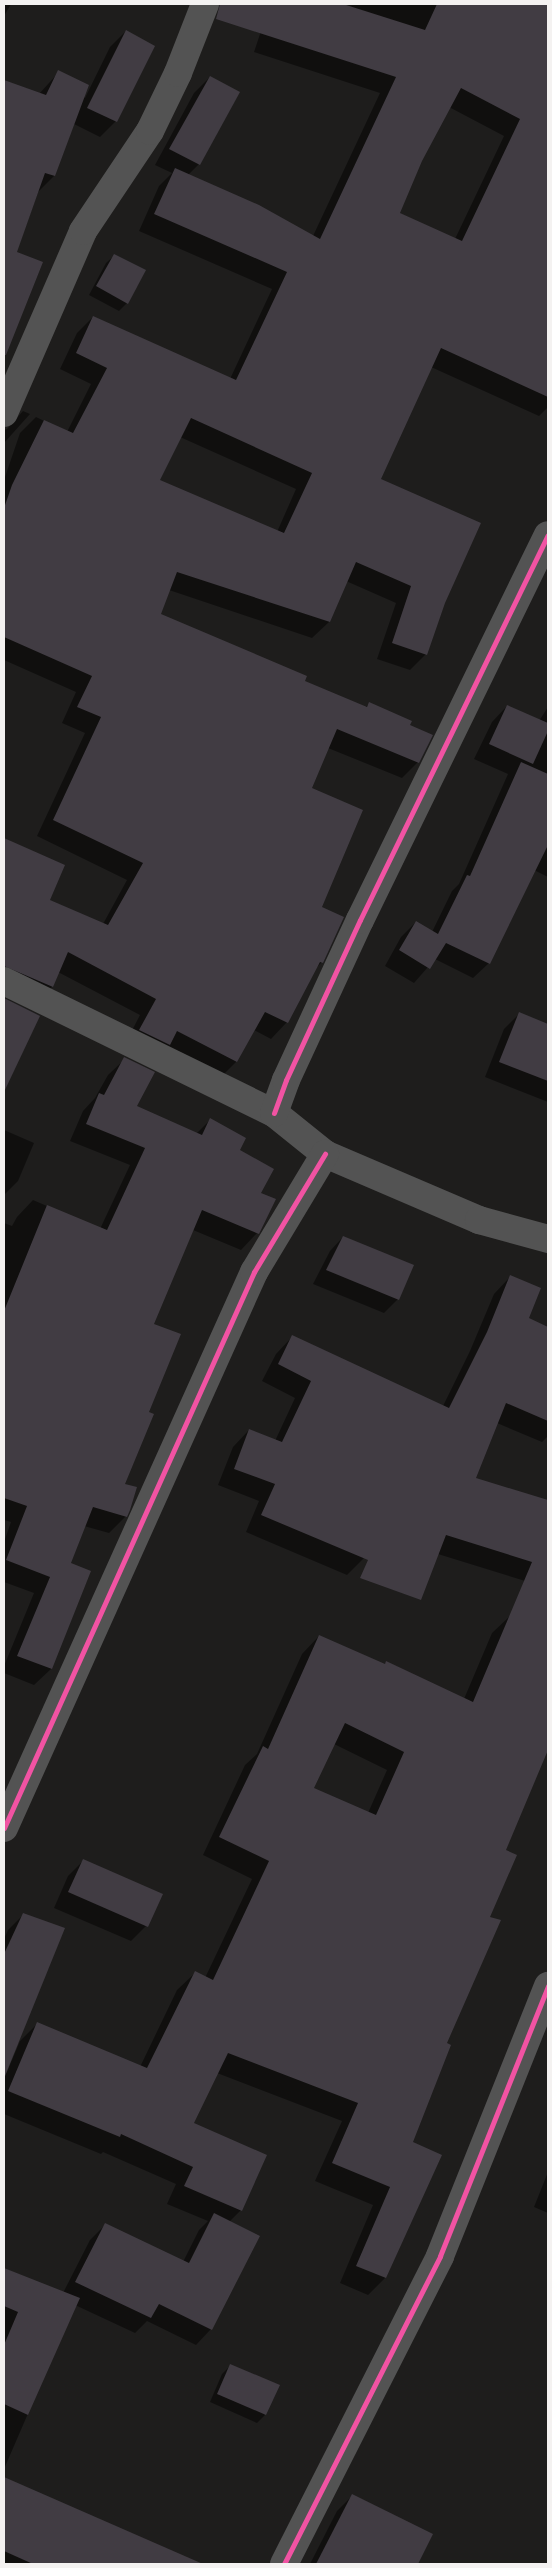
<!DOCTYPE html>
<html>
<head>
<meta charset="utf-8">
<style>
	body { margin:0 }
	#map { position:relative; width:552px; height:2568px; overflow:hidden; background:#1e1d1c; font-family:Merriweather,serif }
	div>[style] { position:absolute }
	.shadow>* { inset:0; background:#0007 }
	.building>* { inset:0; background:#413c43 }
	.minor>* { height:28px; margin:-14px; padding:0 14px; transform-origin:14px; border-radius:14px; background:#535353 }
	.cycleway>* { height:5px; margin:-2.5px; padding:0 2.5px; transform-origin:2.5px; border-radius:2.5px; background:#f153a3 }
	span { translate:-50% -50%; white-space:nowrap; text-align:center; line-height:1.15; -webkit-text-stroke:4px #161512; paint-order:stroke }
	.frame { position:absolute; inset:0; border:5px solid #f4f2f1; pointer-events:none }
</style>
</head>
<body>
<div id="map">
	<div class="shadow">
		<i style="clip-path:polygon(4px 4px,11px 4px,4px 16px)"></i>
		<i style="clip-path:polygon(evenodd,270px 4px,548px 4px,548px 407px,539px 416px,431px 367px,379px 480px,444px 602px,426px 654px,410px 670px,377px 659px,396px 603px,346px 581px,329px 622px,312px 638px,169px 590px,160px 615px,303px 682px,365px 708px,369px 704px,409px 726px,418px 762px,402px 778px,328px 748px,310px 789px,321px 907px,322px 962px,314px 970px,287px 1022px,271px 1039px,254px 1030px,236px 1062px,220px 1078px,124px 1046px,140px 1015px,58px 972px,52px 987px,35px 1003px,4px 988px,4px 840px,64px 865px,49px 900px,103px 924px,127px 880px,37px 836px,85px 733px,62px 723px,76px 692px,4px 660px,4px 480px,20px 433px,36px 417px,67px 432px,91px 384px,60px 369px,77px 333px,93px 317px,230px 379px,272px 289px,139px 231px,159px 186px,172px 173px,155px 165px,194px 93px,210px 77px,199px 164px,188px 175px,313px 236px,380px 93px,254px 52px,270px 4px,449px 107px,504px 136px,455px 239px,399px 213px,421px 160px,449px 107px,270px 4px,180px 437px,296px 489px,277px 532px,158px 481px,180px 437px)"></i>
		<i style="clip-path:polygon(126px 31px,153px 46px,116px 121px,100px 137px,74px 124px,54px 176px,38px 192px,16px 253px,6px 325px,4px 324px,4px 81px,39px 94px,59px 72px,85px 98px,110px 47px)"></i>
		<i style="clip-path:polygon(115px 255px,127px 303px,119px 311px,89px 295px,106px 263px)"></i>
		<i style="clip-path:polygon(23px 411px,30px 414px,4px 443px,4px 430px,7px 429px)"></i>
		<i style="clip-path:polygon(507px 706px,539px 721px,548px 707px,548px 877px,534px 870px,489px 963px,473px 978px,435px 959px,414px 983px,385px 966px,401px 937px,416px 922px,432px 932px,452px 891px,459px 884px,508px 774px,474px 759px,492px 722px)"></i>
		<i style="clip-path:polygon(4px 998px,38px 1017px,7px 1064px,4px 1063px)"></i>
		<i style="clip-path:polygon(519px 1014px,548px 1025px,548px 1102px,485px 1077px,504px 1029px)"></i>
		<i style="clip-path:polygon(125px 1059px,135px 1106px,196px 1134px,211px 1119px,238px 1150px,260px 1193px,274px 1200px,257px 1233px,241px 1250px,193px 1230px,153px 1324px,148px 1413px,124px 1485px,126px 1516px,109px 1533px,84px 1526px,69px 1563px,90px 1572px,51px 1669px,34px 1685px,4px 1673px,4px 1666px,34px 1593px,4px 1582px,4px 1542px,11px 1522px,4px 1520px,4px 1223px,12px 1226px,17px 1217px,33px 1200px,100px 1229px,130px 1165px,70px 1141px,83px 1111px,95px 1098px,108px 1075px)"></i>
		<i style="clip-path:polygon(4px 1130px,34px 1143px,18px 1181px,4px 1195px)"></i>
		<i style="clip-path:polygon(343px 1237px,398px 1299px,384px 1313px,313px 1284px,330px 1251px)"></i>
		<i style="clip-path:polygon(510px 1277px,528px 1319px,548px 1331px,548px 1436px,542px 1442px,497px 1423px,474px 1479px,548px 1501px,548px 1588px,373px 1534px,364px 1558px,347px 1575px,246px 1532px,259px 1501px,218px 1485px,233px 1447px,249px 1430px,275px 1441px,295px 1398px,262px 1381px,276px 1354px,292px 1337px,443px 1406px,470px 1351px,494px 1294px)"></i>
		<i style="clip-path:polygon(evenodd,510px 1616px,548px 1632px,548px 1746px,505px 1851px,488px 1918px,411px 2142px,385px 2278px,368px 2295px,340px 2283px,373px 2205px,315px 2181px,342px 2121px,217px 2073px,192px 2124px,241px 2210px,229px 2222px,211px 2329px,196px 2345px,147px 2321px,135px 2333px,75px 2305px,4px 2469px,4px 2269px,63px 2293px,90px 2240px,105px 2225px,183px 2262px,199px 2230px,208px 2221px,167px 2204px,176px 2184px,103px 2152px,101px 2154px,4px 2114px,4px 2079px,20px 2041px,37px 2024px,140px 2067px,177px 1990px,195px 1973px,205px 1978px,252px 1879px,203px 1855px,245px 1765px,257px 1754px,302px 1654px,319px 1636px,384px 1665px,387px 1662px,464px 1699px,492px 1633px,510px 1616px,334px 1744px,387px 1770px,368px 1813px,312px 1788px,334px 1744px)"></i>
		<i style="clip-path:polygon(83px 1861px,146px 1926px,131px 1941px,54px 1908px,68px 1876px)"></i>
		<i style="clip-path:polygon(23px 1915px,20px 2014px,4px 2008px,4px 1939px,8px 1930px)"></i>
		<i style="clip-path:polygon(548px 2172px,548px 2213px,534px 2207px)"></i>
		<i style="clip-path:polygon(231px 2365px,265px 2415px,257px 2423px,210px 2402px,222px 2374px)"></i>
		<i style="clip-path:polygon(4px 2478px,180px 2556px,176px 2564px,4px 2564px)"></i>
		<i style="clip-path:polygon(352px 2496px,431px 2535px,416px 2564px,310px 2564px,337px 2511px)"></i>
	</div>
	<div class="building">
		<i style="clip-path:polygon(evenodd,220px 4px,343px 4px,425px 30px,437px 4px,548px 4px,548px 397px,441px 348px,381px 479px,481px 523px,445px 603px,427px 655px,392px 643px,411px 586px,356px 562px,330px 622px,177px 572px,161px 614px,307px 676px,305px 681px,367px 707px,369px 702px,412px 721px,410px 725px,433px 735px,419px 763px,337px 729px,312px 788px,363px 810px,322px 907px,344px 917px,323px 963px,320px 962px,288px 1023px,265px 1012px,237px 1062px,177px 1031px,170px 1045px,139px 1030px,156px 999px,68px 952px,53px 987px,4px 966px,4px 838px,65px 865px,50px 900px,108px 925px,143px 863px,53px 820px,101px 717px,77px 707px,92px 676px,4px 637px,4px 508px,12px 485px,44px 420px,73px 433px,107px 368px,76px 353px,93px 316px,236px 380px,287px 272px,154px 214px,175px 168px,259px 205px,320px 239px,396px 77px,216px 19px,220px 4px,461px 88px,520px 119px,462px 241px,400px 213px,422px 161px,461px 88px,220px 4px,191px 418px,312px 473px,284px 533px,160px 480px,191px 418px)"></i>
		<i style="clip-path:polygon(126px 30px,155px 46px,117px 122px,87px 108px)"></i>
		<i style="clip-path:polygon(58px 70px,89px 85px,55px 176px,45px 173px,17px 252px,43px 262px,6px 355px,4px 355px,4px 80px,46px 95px)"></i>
		<i style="clip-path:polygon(210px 76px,240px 92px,200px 165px,169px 149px)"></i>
		<i style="clip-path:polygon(114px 254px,146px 270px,128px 304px,96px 286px)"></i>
		<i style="clip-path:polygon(507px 705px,548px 723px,548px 731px,533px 764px,489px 744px)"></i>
		<i style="clip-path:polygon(521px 762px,548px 774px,548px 845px,490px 964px,446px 943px,430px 969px,399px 950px,416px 921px,438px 934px,467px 875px,470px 876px)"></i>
		<i style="clip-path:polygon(4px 998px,40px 1016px,4px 1092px)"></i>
		<i style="clip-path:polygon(519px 1012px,548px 1024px,548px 1081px,499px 1062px)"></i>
		<i style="clip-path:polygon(124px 1057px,155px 1072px,137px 1106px,202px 1135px,210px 1118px,246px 1138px,240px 1150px,274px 1169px,261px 1193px,276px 1199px,259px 1234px,202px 1210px,154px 1324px,181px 1334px,149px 1412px,154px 1414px,125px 1484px,137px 1487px,130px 1510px,127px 1517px,93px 1507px,71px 1563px,91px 1571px,52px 1669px,17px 1656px,50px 1577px,6px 1560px,27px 1506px,4px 1498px,4px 1311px,47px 1205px,107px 1230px,145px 1148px,86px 1124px,99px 1093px,104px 1095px)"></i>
		<i style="clip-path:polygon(343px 1236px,414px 1265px,399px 1300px,326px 1270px)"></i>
		<i style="clip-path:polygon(evenodd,510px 1275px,541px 1288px,529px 1318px,548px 1327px,548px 1421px,506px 1403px,476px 1478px,548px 1500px,548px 1750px,506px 1850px,517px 1855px,490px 1917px,501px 1920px,447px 2043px,451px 2045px,413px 2142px,442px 2155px,386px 2278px,356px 2266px,390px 2187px,332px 2163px,358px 2103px,228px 2053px,194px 2123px,267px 2155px,242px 2211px,184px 2186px,193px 2167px,121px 2134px,120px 2137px,8px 2091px,37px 2022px,147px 2068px,195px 1971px,213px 1980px,269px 1861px,219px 1837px,263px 1746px,268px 1749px,319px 1635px,385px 1664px,386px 1661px,473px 1702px,532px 1562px,446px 1535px,421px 1600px,360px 1578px,368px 1560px,261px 1515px,275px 1484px,234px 1469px,249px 1429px,282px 1442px,311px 1381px,278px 1364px,292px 1335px,449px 1408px,487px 1332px,510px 1275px,345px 1723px,404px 1752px,376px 1815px,314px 1788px,345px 1723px)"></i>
		<i style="clip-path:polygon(83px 1859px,163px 1894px,148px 1927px,68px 1892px)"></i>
		<i style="clip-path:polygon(23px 1913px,65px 1928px,5px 2076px,4px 1954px)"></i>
		<i style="clip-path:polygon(214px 2213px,260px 2236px,212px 2330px,159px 2304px,151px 2318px,75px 2282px,105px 2223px,189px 2263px)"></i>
		<i style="clip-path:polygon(4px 2268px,80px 2298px,28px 2415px,4px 2404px,4px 2345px,18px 2312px,4px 2306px)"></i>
		<i style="clip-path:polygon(230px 2364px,280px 2385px,266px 2415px,217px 2394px)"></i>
		<i style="clip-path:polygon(4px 2477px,203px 2564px,33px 2564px,4px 2551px)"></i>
		<i style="clip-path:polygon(352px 2494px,433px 2534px,418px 2564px,316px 2564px)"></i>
	</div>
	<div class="minor">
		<i style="left:4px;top:413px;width:198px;rotate:-66.5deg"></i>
		<i style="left:83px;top:231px;width:120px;rotate:-56.2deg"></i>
		<i style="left:150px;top:131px;width:64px;rotate:-64.2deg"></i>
		<i style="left:178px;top:73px;width:74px;rotate:-68.6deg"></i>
		<i style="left:4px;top:981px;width:301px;rotate:26.1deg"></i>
		<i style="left:274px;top:1113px;width:65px;rotate:38.8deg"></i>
		<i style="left:325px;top:1154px;width:168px;rotate:23.2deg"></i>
		<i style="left:479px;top:1220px;width:72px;rotate:15.4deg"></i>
		<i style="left:274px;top:1113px;width:35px;rotate:-70deg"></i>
		<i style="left:286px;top:1080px;width:176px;rotate:-65.2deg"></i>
		<i style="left:360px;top:920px;width:428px;rotate:-64deg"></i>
		<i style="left:4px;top:1828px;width:610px;rotate:-65.79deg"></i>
		<i style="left:254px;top:1272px;width:138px;rotate:-59deg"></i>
		<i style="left:284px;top:2564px;width:345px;rotate:-63.1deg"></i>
		<i style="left:440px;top:2256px;width:291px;rotate:-68.2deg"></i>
	</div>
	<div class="cycleway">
		<i style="left:274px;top:1113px;width:35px;rotate:-70deg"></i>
		<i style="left:286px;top:1080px;width:176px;rotate:-65.2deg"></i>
		<i style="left:360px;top:920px;width:428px;rotate:-64deg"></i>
		<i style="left:4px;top:1828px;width:610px;rotate:-65.79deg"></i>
		<i style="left:254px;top:1272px;width:138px;rotate:-59deg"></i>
		<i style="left:284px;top:2564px;width:345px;rotate:-63.1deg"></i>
		<i style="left:440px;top:2256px;width:291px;rotate:-68.2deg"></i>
	</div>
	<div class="frame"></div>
</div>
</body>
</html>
